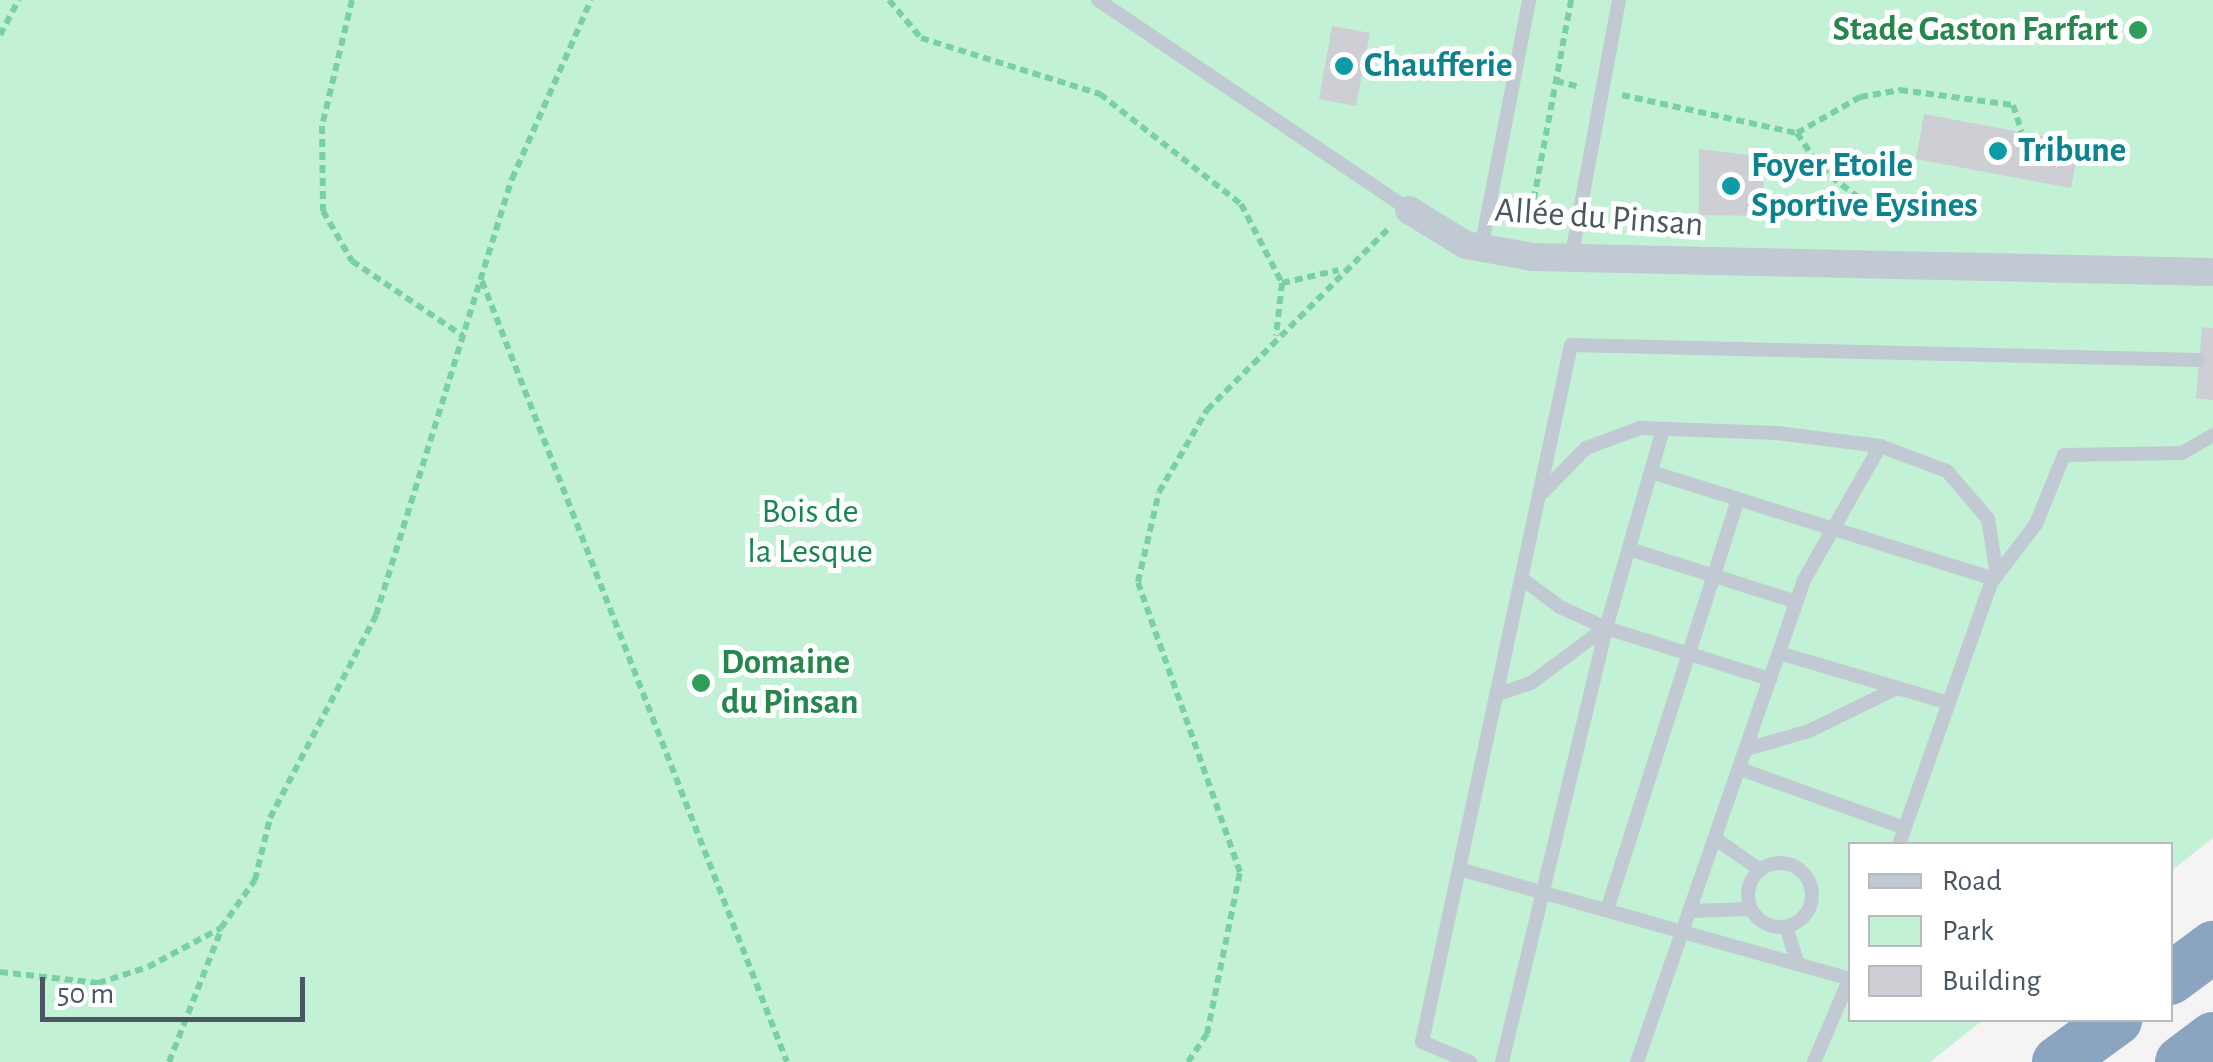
<!DOCTYPE html>
<html>
<head>
<meta charset="utf-8">
<style>
	body { margin:0 }
	#map { position:relative; width:2213px; height:1062px; overflow:hidden; background:#f5f3f3; font-family:"Alegreya Sans",sans-serif }
	div>[style] { position:absolute }
	.green>* { inset:0; background:#c3f1d5 }
	.building>* { inset:0; background:#cdcfd5 }
	.path>* { height:6px; margin-top:-3px; transform-origin:0; background:repeating-linear-gradient(90deg,#7ad0a6 0 8px,transparent 0 13px) }
	.lane>* { height:14px; margin:-7px; padding:0 7px; transform-origin:7px; border-radius:7px; background:#c1cad2 }
	.lane>.ring { margin:-7px; padding:0; box-sizing:content-box; background:none; border:14px solid #c1cad2; border-radius:50% }
	.street>* { height:28px; margin:-14px; padding:0 14px; transform-origin:14px; border-radius:14px; background:#c1cad2 }
	.highway>* { height:52px; margin:-26px; padding:0 26px; transform-origin:26px; border-radius:26px; background:#8ba5c1 }
	.dots>* { width:28px; height:28px; translate:-50% -50%; box-sizing:border-box; border:5px solid #fff; border-radius:50% }
	span { translate:-50% -50%; white-space:nowrap; text-align:center; line-height:1.15; -webkit-text-stroke:10px #fff; paint-order:stroke }
	.leisure-label { font-size:35px; color:#27864d; font-weight:700 }
	.right { translate:-100% -50%; text-align:right }
	.left { translate:0 -50%; text-align:left }
	.culture-label { font-size:35px; color:#0d838f; font-weight:700 }
	.street-label { font-size:35px; color:#4a5661 }
	.park-label { font-size:35px; color:#17864f }
	.legend { position:absolute; left:1848px; top:842px; width:325px; height:180px; box-sizing:border-box; background:#fff; border:2px solid #b7bbc0; margin:0; padding:12px 18px; list-style:none; font-size:30px; color:#4a5661 }
	.legend li { display:flex; align-items:center; gap:20px; height:50px }
	.legend b { width:50px; border:2px solid #b7bbc0 }
	.scale { position:absolute; left:40px; top:977px; width:265px; height:45px; box-sizing:border-box; border:5px solid #4a5661; border-top:0; padding-left:12px; font-size:30px; line-height:35px; white-space:nowrap; color:#4a5661; -webkit-text-stroke:8px #fff; paint-order:stroke }
</style>
</head>
<body>
<div id="map">
	<div class="green">
		<i style="clip-path:polygon(0 0,2213px 0,2213px 838px,2171px 871px,2170px 844px,1850px 844px,1850px 1020px,1983px 1020px,1930px 1062px,0 1062px)"></i>
	</div>
	<div class="building">
		<i style="clip-path:polygon(1332px 26px,1370px 33px,1356px 106px,1319px 99px)"></i>
		<i style="clip-path:polygon(1924px 114px,2080px 143px,2071px 188px,1916px 159px)"></i>
		<i style="clip-path:polygon(1699px 149px,1764px 157px,1763px 216px,1699px 215px)"></i>
		<i style="clip-path:polygon(2202px 327px,2213px 328px,2213px 400px,2196px 398px)"></i>
	</div>
	<div class="path">
		<i style="left:352px;top:0;width:130px;rotate:103.4deg"></i>
		<i style="left:322px;top:126px;width:85px;rotate:89.3deg"></i>
		<i style="left:323px;top:211px;width:58px;rotate:59.9deg"></i>
		<i style="left:352px;top:261px;width:134px;rotate:34deg"></i>
		<i style="left:889px;top:0;width:50px;rotate:49.9deg"></i>
		<i style="left:921px;top:38px;width:188px;rotate:17.4deg"></i>
		<i style="left:1100px;top:94px;width:179px;rotate:38deg"></i>
		<i style="left:1241px;top:204px;width:89px;rotate:62.6deg"></i>
		<i style="left:1282px;top:283px;width:53px;rotate:96.5deg"></i>
		<i style="left:0;top:35px;width:40px;rotate:-62deg"></i>
		<i style="left:1556px;top:81px;width:25px;rotate:14deg"></i>
		<i style="left:1622px;top:95px;width:179px;rotate:12.3deg"></i>
		<i style="left:1797px;top:133px;width:43px;rotate:56.3deg"></i>
		<i style="left:1821px;top:169px;width:61px;rotate:37.1deg"></i>
		<i style="left:1797px;top:133px;width:73px;rotate:-29.7deg"></i>
		<i style="left:1860px;top:97px;width:41px;rotate:-9.9deg"></i>
		<i style="left:1900px;top:90px;width:114px;rotate:7.6deg"></i>
		<i style="left:2013px;top:105px;width:28px;rotate:72deg"></i>
		<i style="left:1529px;top:225px;width:229px;rotate:-79.4deg"></i>
		<i style="left:482px;top:281px;width:838px;rotate:68.67deg"></i>
		<i style="left:1282px;top:283px;width:58px;rotate:-12.8deg"></i>
		<i style="left:0;top:972px;width:99px;rotate:6.4deg"></i>
		<i style="left:98px;top:983px;width:52px;rotate:-17.7deg"></i>
		<i style="left:148px;top:967px;width:83px;rotate:-28.1deg"></i>
		<i style="left:221px;top:928px;width:59px;rotate:-54.7deg"></i>
		<i style="left:255px;top:880px;width:64px;rotate:-76.4deg"></i>
		<i style="left:270px;top:818px;width:229px;rotate:-62.4deg"></i>
		<i style="left:376px;top:615px;width:457px;rotate:-72.7deg"></i>
		<i style="left:512px;top:179px;width:196px;rotate:-66.2deg"></i>
		<i style="left:169px;top:1062px;width:142px;rotate:-68.5deg"></i>
		<i style="left:1188px;top:1062px;width:34px;rotate:-56deg"></i>
		<i style="left:1207px;top:1034px;width:165px;rotate:-78.5deg"></i>
		<i style="left:1240px;top:872px;width:307px;rotate:-109.4deg"></i>
		<i style="left:1138px;top:582px;width:92px;rotate:-76.9deg"></i>
		<i style="left:1159px;top:492px;width:95px;rotate:-59.7deg"></i>
		<i style="left:1207px;top:410px;width:259px;rotate:-45deg"></i>
	</div>
	<div class="lane">
		<i style="left:1098px;top:0;width:375px;rotate:34deg"></i>
		<i style="left:1481px;top:248px;width:253px;rotate:-79deg"></i>
		<i style="left:1571px;top:259px;width:263px;rotate:-79.5deg"></i>
		<i style="left:1651px;top:472px;width:359px;rotate:17.3deg"></i>
		<i style="left:1994px;top:579px;width:69px;rotate:-52.6deg"></i>
		<i style="left:2036px;top:524px;width:74px;rotate:-67.9deg"></i>
		<i style="left:2064px;top:455px;width:118px;rotate:-1deg"></i>
		<i style="left:2182px;top:453px;width:36px;rotate:-30deg"></i>
		<i style="left:1543px;top:492px;width:62px;rotate:-45.7deg"></i>
		<i style="left:1586px;top:448px;width:58px;rotate:-20.3deg"></i>
		<i style="left:1640px;top:428px;width:137px;rotate:2.1deg"></i>
		<i style="left:1777px;top:433px;width:104px;rotate:7.2deg"></i>
		<i style="left:1880px;top:446px;width:72px;rotate:20.5deg"></i>
		<i style="left:1947px;top:471px;width:63px;rotate:49.5deg"></i>
		<i style="left:1988px;top:519px;width:51px;rotate:80.9deg"></i>
		<i style="left:1996px;top:569px;width:292px;rotate:109.4deg"></i>
		<i style="left:1629px;top:549px;width:176px;rotate:17.5deg"></i>
		<i style="left:1521px;top:578px;width:49px;rotate:36.6deg"></i>
		<i style="left:1560px;top:607px;width:51px;rotate:24.5deg"></i>
		<i style="left:1606px;top:628px;width:172px;rotate:17.3deg"></i>
		<i style="left:1779px;top:653px;width:177px;rotate:16.4deg"></i>
		<i style="left:1496px;top:695px;width:37px;rotate:-19deg"></i>
		<i style="left:1531px;top:683px;width:92px;rotate:-36.6deg"></i>
		<i style="left:1747px;top:749px;width:65px;rotate:-16.2deg"></i>
		<i style="left:1809px;top:731px;width:98px;rotate:-26deg"></i>
		<i style="left:1740px;top:769px;width:175px;rotate:19.7deg"></i>
		<i style="left:1716px;top:839px;width:54px;rotate:35.2deg"></i>
		<i class="ring" style="left:1748px;top:863px;width:50px;height:50px"></i>
		<i style="left:1459px;top:869px;width:406px;rotate:15.7deg"></i>
		<i style="left:1607px;top:910px;width:431px;rotate:-72.3deg"></i>
		<i style="left:1690px;top:911px;width:60px;rotate:-1.9deg"></i>
		<i style="left:1786px;top:927px;width:39px;rotate:72deg"></i>
		<i style="left:1470px;top:1062px;width:52px;rotate:-157.4deg"></i>
		<i style="left:1422px;top:1042px;width:713px;rotate:-77.93deg"></i>
		<i style="left:1571px;top:345px;width:628px;rotate:1.37deg"></i>
		<i style="left:1502px;top:1062px;width:446px;rotate:-76.5deg"></i>
		<i style="left:1606px;top:628px;width:207px;rotate:-74deg"></i>
		<i style="left:1637px;top:1062px;width:510px;rotate:-70.89deg"></i>
		<i style="left:1804px;top:580px;width:154px;rotate:-60.4deg"></i>
		<i style="left:1814px;top:1062px;width:91px;rotate:-66.8deg"></i>
	</div>
	<div class="street">
		<i style="left:1409px;top:210px;width:67px;rotate:31.6deg"></i>
		<i style="left:1466px;top:245px;width:68px;rotate:10.2deg"></i>
		<i style="left:1533px;top:257px;width:680px;rotate:1.26deg"></i>
	</div>
	<div class="highway">
		<i style="left:2170px;top:979px;width:54px;rotate:-36.7deg"></i>
		<i style="left:2058px;top:1062px;width:72px;rotate:-35.9deg"></i>
		<i style="left:2181px;top:1062px;width:40px;rotate:-37deg"></i>
	</div>
	<div class="dots">
		<i style="left:2138px;top:30px;background:#2e9e5b"></i>
		<i style="left:1344px;top:66px;background:#0f9aa8"></i>
		<i style="left:1998px;top:151px;background:#0f9aa8"></i>
		<i style="left:1731px;top:186px;background:#0f9aa8"></i>
		<i style="left:701px;top:683px;background:#2e9e5b"></i>
	</div>
	<div class="leisure-label">
		<span class="right" style="left:2118px;top:30px">Stade Gaston Farfart</span>
		<span class="left" style="left:721px;top:683px">Domaine<br>du Pinsan</span>
	</div>
	<div class="culture-label">
		<span class="left" style="left:1364px;top:66px">Chaufferie</span>
		<span class="left" style="left:2018px;top:151px">Tribune</span>
		<span class="left" style="left:1751px;top:186px">Foyer Etoile<br>Sportive Eysines</span>
	</div>
	<div class="street-label">
		<span style="left:1599px;top:218px;rotate:4deg">Allée du Pinsan</span>
	</div>
	<div class="park-label">
		<span style="left:810px;top:532px">Bois de<br>la Lesque</span>
	</div>
	<ul class="legend">
	<li><b style="height:12px;background:#c1cad2"></b>Road</li>
	<li><b style="height:28px;background:#c3f1d5"></b>Park</li>
	<li><b style="height:28px;background:#cdcfd5"></b>Building</li>
	</ul>
	<div class="scale">50 m</div>
</div>
</body>
</html>
